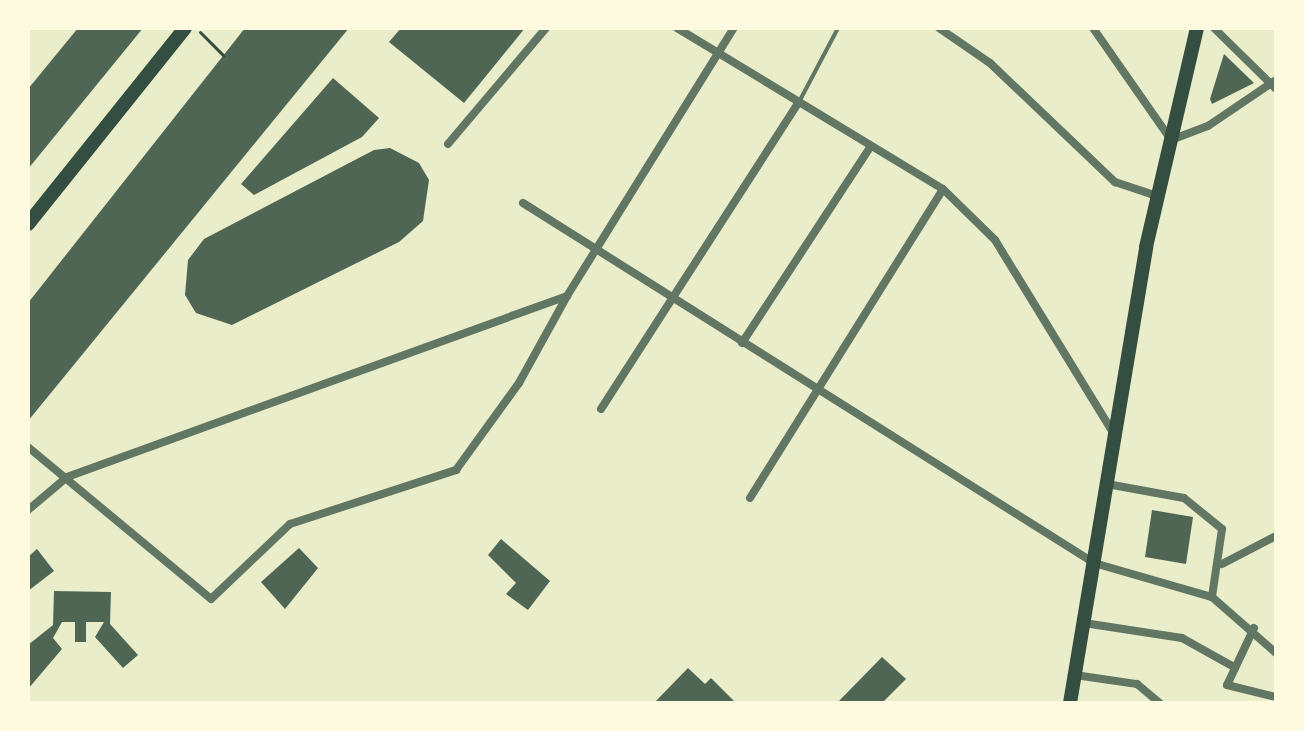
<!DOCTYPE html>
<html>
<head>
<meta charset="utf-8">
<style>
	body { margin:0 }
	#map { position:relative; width:1304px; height:731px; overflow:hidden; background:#e9edc9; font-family:Quicksand,sans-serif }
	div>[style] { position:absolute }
	.building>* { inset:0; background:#4f6655 }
	.path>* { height:3px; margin:-1.5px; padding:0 1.5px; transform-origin:1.5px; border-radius:1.5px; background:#344e41 }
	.service>* { height:4px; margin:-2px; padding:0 2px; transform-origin:2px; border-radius:2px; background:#617663 }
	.minor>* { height:8px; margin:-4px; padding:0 4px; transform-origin:4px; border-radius:4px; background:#617663 }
	.primary>* { height:14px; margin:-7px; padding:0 7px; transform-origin:7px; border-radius:7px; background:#344e41 }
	span { translate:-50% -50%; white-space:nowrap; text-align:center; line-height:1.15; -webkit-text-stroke:6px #fefae0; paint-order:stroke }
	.frame { position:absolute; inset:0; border:30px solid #fefae0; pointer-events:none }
</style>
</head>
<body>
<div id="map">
	<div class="building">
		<i style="clip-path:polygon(78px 28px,143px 28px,28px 169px,28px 89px)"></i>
		<i style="clip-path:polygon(245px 28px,349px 28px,28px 421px,28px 303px)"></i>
		<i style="clip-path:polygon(401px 28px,525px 28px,464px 103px,389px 42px)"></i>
		<i style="clip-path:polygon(1224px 54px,1254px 83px,1212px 104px,1210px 99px)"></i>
		<i style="clip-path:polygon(333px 78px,379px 118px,362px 137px,254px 195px,241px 184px)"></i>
		<i style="clip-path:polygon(390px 148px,419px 163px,429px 180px,423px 221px,399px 242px,232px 325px,196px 313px,185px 295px,188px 260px,204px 239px,374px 150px)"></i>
		<i style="clip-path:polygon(1152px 510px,1193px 517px,1186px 564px,1145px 557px)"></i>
		<i style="clip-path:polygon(501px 539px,550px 581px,528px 610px,506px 594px,516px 583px,488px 555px)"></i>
		<i style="clip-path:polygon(299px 548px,318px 568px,285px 609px,261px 582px)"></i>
		<i style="clip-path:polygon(37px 549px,54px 571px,28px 591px,28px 557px)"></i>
		<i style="clip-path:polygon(54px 591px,111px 592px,110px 624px,138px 655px,123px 668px,95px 637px,104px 622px,86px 622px,86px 642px,75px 642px,75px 622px,62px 622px,53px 638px,62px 649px,28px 689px,28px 645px,53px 625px)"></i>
		<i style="clip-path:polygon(882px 657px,906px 679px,882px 703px,837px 703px)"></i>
		<i style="clip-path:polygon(688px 668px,705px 684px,711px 678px,736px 703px,654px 703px)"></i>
	</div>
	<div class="path">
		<i style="left:200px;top:32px;width:33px;rotate:45deg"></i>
	</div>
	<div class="service">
		<i style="left:799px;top:102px;width:84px;rotate:-62.2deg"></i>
	</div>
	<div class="minor">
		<i style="left:677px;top:28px;width:311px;rotate:31.2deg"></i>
		<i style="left:943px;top:189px;width:73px;rotate:44.4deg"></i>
		<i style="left:995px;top:240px;width:228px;rotate:58.5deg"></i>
		<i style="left:939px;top:28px;width:62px;rotate:34.5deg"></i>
		<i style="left:990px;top:63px;width:173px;rotate:43.6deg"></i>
		<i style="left:1115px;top:182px;width:44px;rotate:18.4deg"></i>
		<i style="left:1093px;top:28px;width:136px;rotate:55.1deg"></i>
		<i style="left:1171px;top:140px;width:40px;rotate:-21deg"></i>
		<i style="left:1208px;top:126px;width:82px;rotate:-34.1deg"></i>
		<i style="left:1214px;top:28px;width:87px;rotate:44.5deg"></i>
		<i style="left:448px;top:144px;width:152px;rotate:-49.8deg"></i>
		<i style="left:523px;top:203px;width:675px;rotate:32.23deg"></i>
		<i style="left:1094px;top:563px;width:123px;rotate:16.1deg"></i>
		<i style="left:1212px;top:597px;width:85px;rotate:41.2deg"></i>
		<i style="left:742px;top:343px;width:232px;rotate:-56.8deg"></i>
		<i style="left:601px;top:409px;width:365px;rotate:-57.2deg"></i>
		<i style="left:28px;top:447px;width:238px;rotate:39.7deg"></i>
		<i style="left:211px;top:599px;width:109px;rotate:-43.5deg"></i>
		<i style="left:290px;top:524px;width:175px;rotate:-18deg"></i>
		<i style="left:456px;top:470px;width:107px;rotate:-54.1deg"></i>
		<i style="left:519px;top:383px;width:99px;rotate:-61.1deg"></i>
		<i style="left:1107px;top:484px;width:78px;rotate:10.3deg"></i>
		<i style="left:1184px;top:498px;width:49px;rotate:39.2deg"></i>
		<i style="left:1222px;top:529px;width:69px;rotate:98.4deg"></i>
		<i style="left:750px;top:498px;width:364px;rotate:-58deg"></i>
		<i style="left:28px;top:510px;width:51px;rotate:-40.2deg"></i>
		<i style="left:67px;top:477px;width:532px;rotate:-19.9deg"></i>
		<i style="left:567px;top:296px;width:316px;rotate:-58.1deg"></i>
		<i style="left:1222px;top:564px;width:61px;rotate:-27.4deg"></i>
		<i style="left:1084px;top:623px;width:99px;rotate:8.7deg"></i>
		<i style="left:1182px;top:638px;width:60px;rotate:29.1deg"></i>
		<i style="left:1254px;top:628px;width:63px;rotate:115.3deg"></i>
		<i style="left:1227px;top:685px;width:50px;rotate:13.8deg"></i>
		<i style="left:1075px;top:675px;width:63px;rotate:8.3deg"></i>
		<i style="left:1137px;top:684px;width:30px;rotate:40deg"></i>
	</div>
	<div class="primary">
		<i style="left:28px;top:224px;width:251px;rotate:-51.3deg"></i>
		<i style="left:1070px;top:703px;width:462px;rotate:-80.5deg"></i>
		<i style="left:1146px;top:247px;width:225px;rotate:-76.9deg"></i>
	</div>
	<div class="frame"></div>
</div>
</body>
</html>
